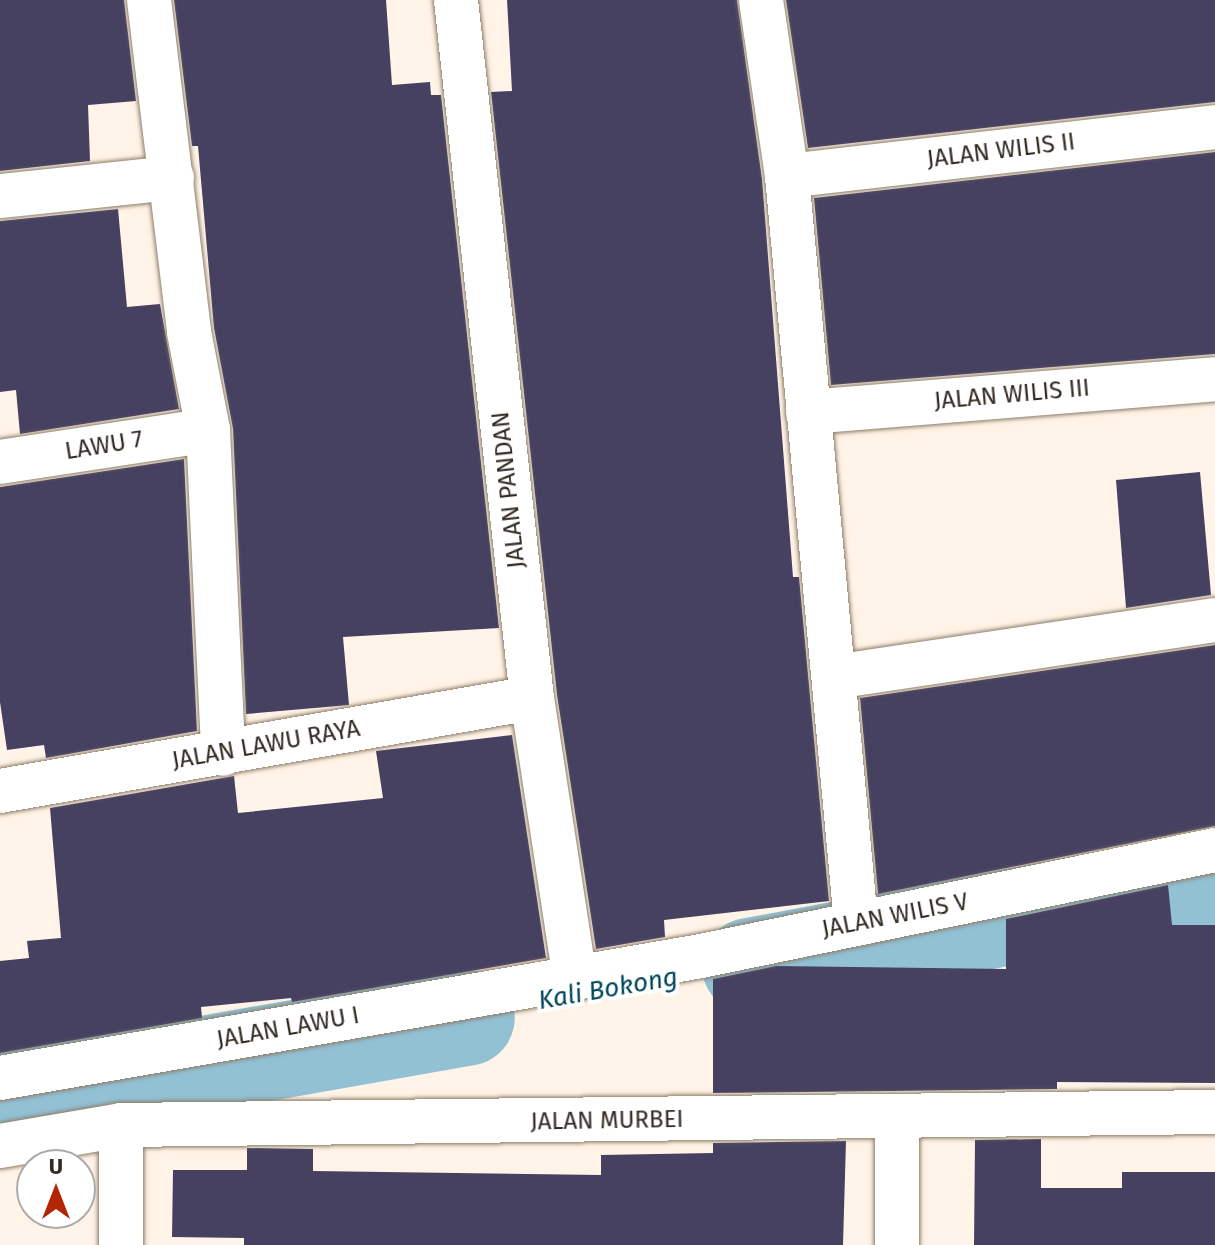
<!DOCTYPE html>
<html>
<head>
<meta charset="utf-8">
<style>
	body { margin:0 }
	#map { position:relative; width:1215px; height:1245px; overflow:hidden; background:#fff4e7; font-family:"Fira Sans",sans-serif }
	div>[style] { position:absolute }
	.river>* { height:96px; margin:-48px; padding:0 48px; transform-origin:48px; border-radius:48px; background:#92c1d4 }
	.building>* { inset:0; background:#464061 }
	.roads { filter:drop-shadow(0 0 2px #8d7d69) drop-shadow(0 0 2px #8d7d69) }
	.minor>* { height:44px; margin:-22px; padding:0 22px; transform-origin:22px; border-radius:22px; background:#fff }
	span { translate:-50% -50%; white-space:nowrap; text-align:center; line-height:1.15; -webkit-text-stroke:8px #fff; paint-order:stroke }
	.street-label { font-size:24px; color:#322b23 }
	.water-label { font-size:26px; color:#004559; font-style:italic }
	.north { position:absolute; left:16px; top:1149px; width:80px; height:80px; box-sizing:border-box; background:#fff; border:2px solid #adaaa7; border-radius:50%; rotate:0deg; font-size:22px; font-weight:700; line-height:32px; text-align:center; color:#322b23 }
	.north::after { content:''; display:block; margin:auto; width:28px; height:36px; background:#b22605; clip-path:polygon(50% 0,100% 100%,50% 72%,0 100%) }
</style>
</head>
<body>
<div id="map">
	<div class="river">
		<i style="left:750px;top:966px;width:473px;rotate:-10.7deg"></i>
		<i style="left:0;top:1100px;width:474px;rotate:-10deg"></i>
	</div>
	<div class="building">
		<i style="clip-path:polygon(0 0,124px 0,136px 101px,88px 105px,90px 161px,0 171px)"></i>
		<i style="clip-path:polygon(174px 0,386px 0,392px 85px,430px 82px,431px 95px,441px 95px,499px 628px,343px 637px,349px 705px,246px 714px,233px 429px,214px 328px,198px 146px,192px 146px)"></i>
		<i style="clip-path:polygon(507px 0,737px 0,762px 179px,793px 577px,799px 577px,829px 901px,664px 920px,665px 937px,596px 949px,557px 695px,491px 92px,512px 91px)"></i>
		<i style="clip-path:polygon(786px 0,1215px 0,1215px 102px,808px 148px)"></i>
		<i style="clip-path:polygon(1215px 152px,1215px 354px,831px 385px,814px 198px)"></i>
		<i style="clip-path:polygon(118px 209px,127px 307px,160px 304px,179px 409px,20px 434px,16px 390px,0 392px,0 221px)"></i>
		<i style="clip-path:polygon(184px 459px,197px 731px,46px 758px,44px 745px,7px 750px,0 702px,0 487px)"></i>
		<i style="clip-path:polygon(1200px 472px,1211px 595px,1126px 608px,1116px 480px)"></i>
		<i style="clip-path:polygon(1215px 645px,1215px 826px,878px 894px,860px 698px)"></i>
		<i style="clip-path:polygon(512px 735px,546px 958px,292px 1002px,291px 998px,201px 1007px,202px 1018px,0 1053px,0 961px,29px 958px,27px 941px,61px 938px,50px 808px,234px 776px,238px 813px,383px 798px,376px 751px)"></i>
		<i style="clip-path:polygon(1168px 885px,1172px 925px,1215px 925px,1215px 1083px,1057px 1082px,1057px 1089px,713px 1093px,713px 979px,776px 966px,1006px 969px,1006px 919px)"></i>
		<i style="clip-path:polygon(1041px 1139px,1041px 1188px,1122px 1188px,1122px 1172px,1215px 1172px,1215px 1245px,974px 1245px,975px 1140px)"></i>
		<i style="clip-path:polygon(846px 1141px,843px 1245px,244px 1245px,244px 1238px,172px 1237px,173px 1170px,247px 1170px,247px 1148px,313px 1149px,313px 1171px,601px 1175px,601px 1155px,713px 1153px,713px 1143px)"></i>
	</div>
	<div class="roads">
		<div class="minor">
			<i style="left:149px;top:0;width:334px;rotate:83.1deg"></i>
			<i style="left:189px;top:332px;width:100px;rotate:79deg"></i>
			<i style="left:208px;top:430px;width:324px;rotate:87.3deg"></i>
			<i style="left:456px;top:0;width:702px;rotate:83.79deg"></i>
			<i style="left:532px;top:698px;width:284px;rotate:81.3deg"></i>
			<i style="left:761px;top:0;width:178px;rotate:81.6deg"></i>
			<i style="left:787px;top:176px;width:750px;rotate:84.72deg"></i>
			<i style="left:787px;top:176px;width:431px;rotate:-6.5deg"></i>
			<i style="left:0;top:196px;width:173px;rotate:-6deg"></i>
			<i style="left:808px;top:412px;width:408px;rotate:-4.6deg"></i>
			<i style="left:0;top:462px;width:210px;rotate:-8.7deg"></i>
			<i style="left:834px;top:677px;width:385px;rotate:-8.5deg"></i>
			<i style="left:0;top:791px;width:540px;rotate:-9.92deg"></i>
			<i style="left:0;top:1078px;width:712px;rotate:-9.87deg"></i>
			<i style="left:701px;top:956px;width:525px;rotate:-11.65deg"></i>
			<i style="left:897px;top:1118px;width:127px;rotate:90deg"></i>
			<i style="left:121px;top:1125px;width:120px;rotate:90deg"></i>
			<i style="left:0;top:1146px;width:123px;rotate:-9.8deg"></i>
			<i style="left:121px;top:1125px;width:1094px;rotate:-0.68deg"></i>
		</div>
	</div>
	<div class="street-label">
		<span style="left:1001px;top:151px;rotate:-7deg">JALAN WILIS II</span>
		<span style="left:1012px;top:395px;rotate:-5deg">JALAN WILIS III</span>
		<span style="left:104px;top:446px;rotate:-9deg">LAWU 7</span>
		<span style="left:509px;top:490px;rotate:-96deg">JALAN PANDAN</span>
		<span style="left:266px;top:745px;rotate:-10deg">JALAN LAWU RAYA</span>
		<span style="left:895px;top:916px;rotate:-11deg">JALAN WILIS V</span>
		<span style="left:288px;top:1028px;rotate:-10deg">JALAN LAWU I</span>
		<span style="left:607px;top:1121px;rotate:-1deg">JALAN MURBEI</span>
	</div>
	<div class="water-label">
		<span style="left:608px;top:989px;rotate:-10deg">Kali Bokong</span>
	</div>
	<div class="north">U</div>
</div>
</body>
</html>
